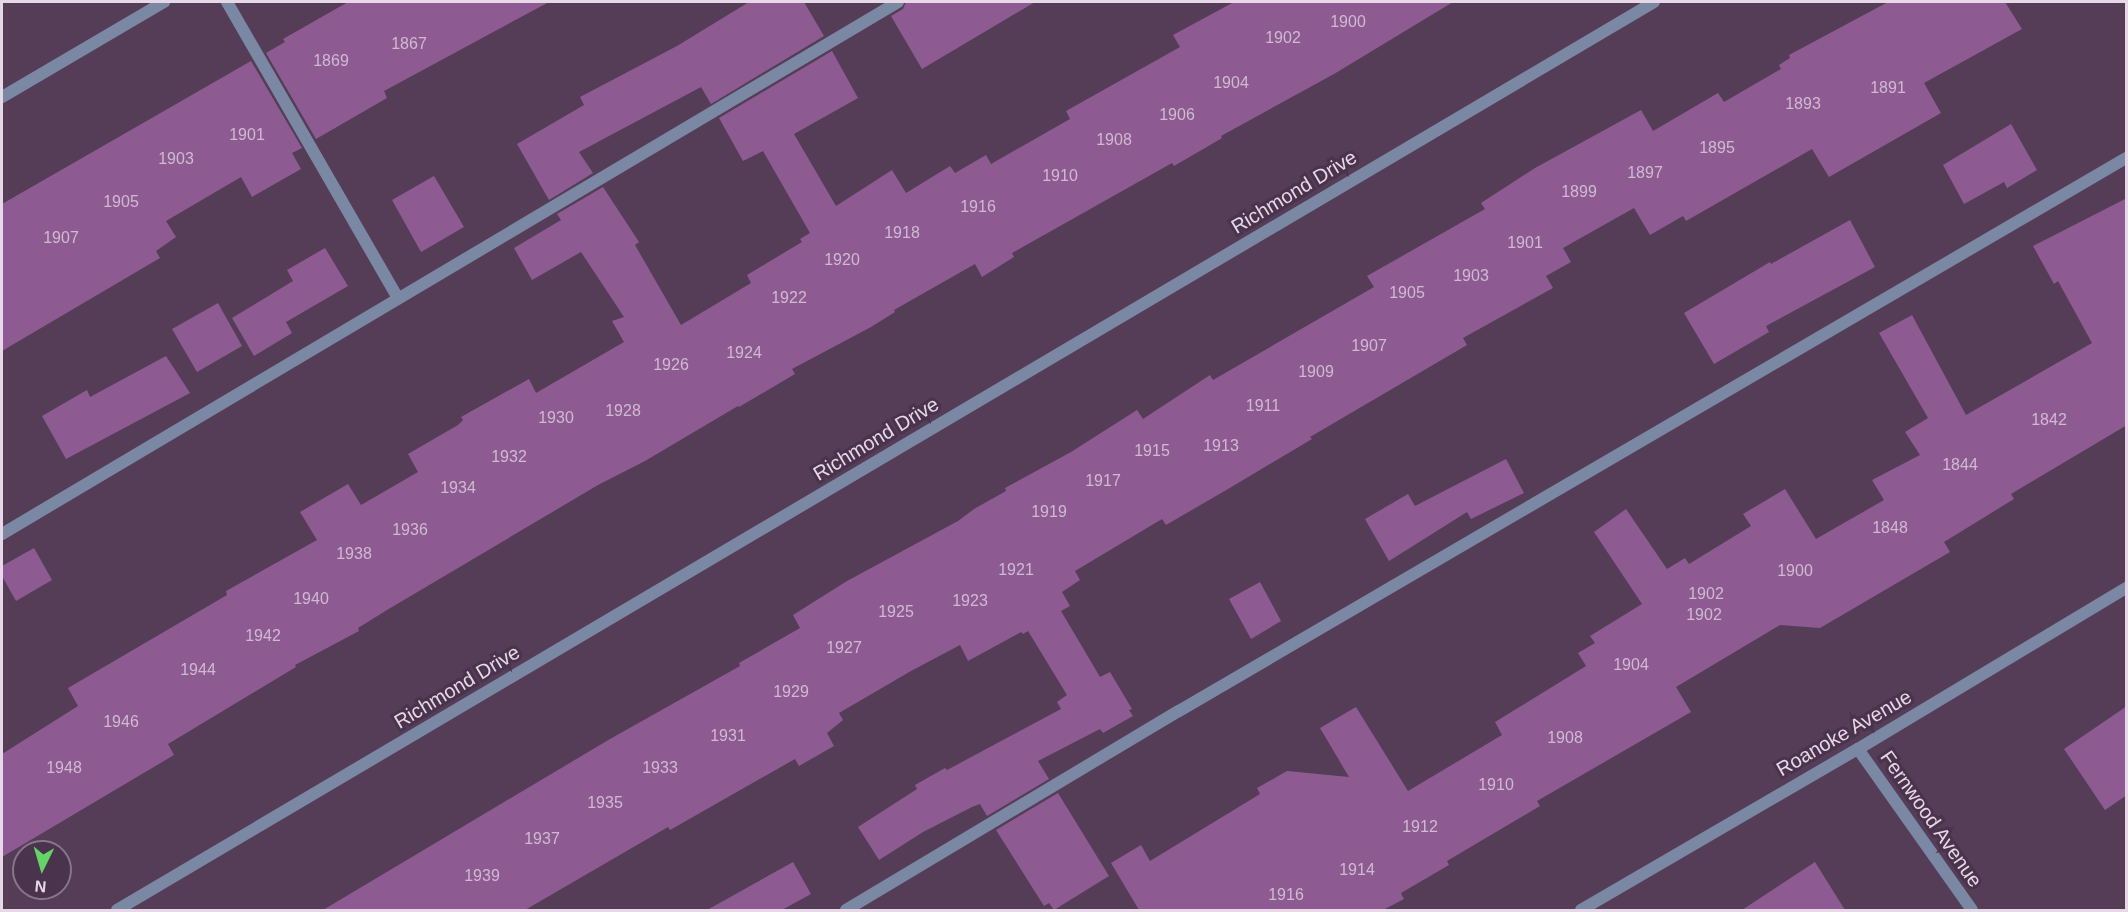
<!DOCTYPE html>
<html>
<head>
<meta charset="utf-8">
<style>
	body { margin:0 }
	#map { position:relative; width:2128px; height:912px; overflow:hidden; background:#553d57; font-family:Arial,sans-serif }
	div>[style] { position:absolute }
	.building>* { inset:0; background:#8d5b91 }
	.service>* { height:12px; margin:-6px; padding:0 6px; transform-origin:6px; border-radius:6px; background:#7a88a4 }
	.minor>* { height:12px; margin:-6px; padding:0 6px; transform-origin:6px; border-radius:6px; background:#7a88a4 }
	span { translate:-50% -50%; white-space:nowrap; text-align:center; line-height:1.15; -webkit-text-stroke:6px #4a334c; paint-order:stroke }
	.number-label { font-size:16px; color:#d0b9d2 }
	.number-label span { -webkit-text-stroke-width:0 }
	.street-label { font-size:20px; color:#e6d8e7 }
	.frame { position:absolute; inset:0; border:3px solid #e6d8e7; pointer-events:none }
	.north { position:absolute; left:12px; top:840px; width:60px; height:60px; box-sizing:border-box; background:#4a334c; border:2px solid #88758a; border-radius:50%; rotate:185deg; font-size:16px; font-weight:700; line-height:24px; text-align:center; color:#e6d8e7 }
	.north::after { content:''; display:block; margin:auto; width:21px; height:27px; background:#65d467; clip-path:polygon(50% 0,100% 100%,50% 72%,0 100%) }
</style>
</head>
<body>
<div id="map">
	<div class="building">
		<i style="clip-path:polygon(348px 2px,549px 2px,384px 91px,387px 98px,316px 139px,266px 53px,285px 42px,283px 39px)"></i>
		<i style="clip-path:polygon(749px 2px,804px 2px,824px 36px,711px 104px,701px 87px,579px 152px,593px 173px,549px 200px,517px 144px,584px 105px,580px 97px,677px 46px)"></i>
		<i style="clip-path:polygon(906px 2px,1035px 2px,922px 69px,891px 16px,903px 9px)"></i>
		<i style="clip-path:polygon(1234px 2px,1453px 2px,1334px 74px,1221px 136px,1222px 138px,1205px 148px,1174px 166px,1172px 163px,1012px 253px,1014px 257px,982px 277px,975px 264px,894px 310px,895px 312px,871px 327px,792px 369px,795px 374px,739px 407px,738px 406px,645px 461px,598px 485px,387px 610px,358px 628px,359px 631px,295px 665px,296px 667px,168px 744px,174px 755px,2px 857px,2px 754px,78px 706px,68px 688px,227px 595px,226px 591px,317px 540px,300px 512px,348px 484px,361px 505px,418px 472px,408px 454px,458px 425px,463px 420px,461px 417px,529px 379px,536px 393px,624px 342px,612px 321px,624px 317px,581px 252px,532px 280px,514px 248px,561px 220px,557px 214px,603px 187px,639px 242px,635px 245px,681px 325px,751px 283px,747px 275px,802px 242px,800px 239px,810px 233px,763px 151px,743px 161px,719px 118px,832px 51px,858px 98px,794px 134px,836px 206px,892px 170px,906px 193px,950px 166px,955px 173px,986px 155px,991px 164px,1070px 119px,1066px 111px,1180px 47px,1173px 35px)"></i>
		<i style="clip-path:polygon(1888px 2px,2005px 2px,2022px 29px,1924px 83px,1941px 113px,1829px 177px,1812px 149px,1686px 221px,1683px 216px,1650px 235px,1634px 208px,1563px 248px,1571px 262px,1546px 276px,1553px 288px,1463px 338px,1467px 345px,1310px 437px,1312px 439px,1228px 489px,1166px 525px,1162px 519px,1075px 571px,1080px 580px,1062px 592px,1070px 606px,1061px 611px,1100px 677px,1110px 672px,1132px 709px,1129px 710px,1133px 716px,1103px 733px,1100px 729px,1038px 761px,1049px 779px,987px 816px,980px 804px,972px 807px,923px 832px,879px 860px,858px 827px,917px 789px,915px 785px,945px 768px,947px 770px,1061px 709px,1057px 702px,1067px 695px,1028px 631px,1023px 634px,1021px 632px,968px 661px,960px 645px,911px 671px,839px 713px,843px 720px,827px 733px,834px 746px,799px 766px,795px 759px,670px 830px,668px 827px,525px 910px,323px 910px,610px 739px,740px 666px,739px 663px,800px 628px,793px 615px,847px 581px,958px 521px,974px 509px,1006px 491px,1005px 488px,1071px 452px,1137px 410px,1143px 419px,1210px 375px,1213px 380px,1374px 287px,1367px 276px,1485px 209px,1481px 203px,1535px 168px,1641px 110px,1653px 131px,1718px 93px,1724px 102px,1781px 69px,1779px 65px,1790px 58px,1789px 55px)"></i>
		<i style="clip-path:polygon(251px 61px,302px 148px,292px 153px,301px 169px,252px 197px,241px 177px,166px 221px,176px 237px,156px 251px,160px 258px,2px 351px,2px 204px)"></i>
		<i style="clip-path:polygon(2011px 124px,2037px 170px,2007px 188px,2004px 182px,1964px 204px,1943px 165px)"></i>
		<i style="clip-path:polygon(434px 176px,464px 227px,421px 252px,392px 200px)"></i>
		<i style="clip-path:polygon(2127px 198px,2127px 425px,2011px 494px,2014px 499px,1944px 542px,1950px 552px,1820px 628px,1780px 625px,1676px 687px,1691px 712px,1537px 801px,1540px 806px,1447px 861px,1449px 865px,1401px 893px,1404px 899px,1383px 910px,1139px 910px,1111px 863px,1141px 845px,1150px 861px,1260px 794px,1257px 788px,1287px 771px,1349px 777px,1320px 728px,1356px 707px,1408px 791px,1502px 735px,1495px 722px,1586px 666px,1578px 653px,1595px 643px,1590px 636px,1642px 604px,1594px 532px,1626px 509px,1667px 569px,1685px 558px,1689px 564px,1751px 526px,1743px 514px,1785px 489px,1816px 539px,1884px 500px,1872px 480px,1920px 455px,1905px 432px,1928px 418px,1879px 333px,1912px 315px,1966px 415px,2092px 343px,2058px 281px,2054px 284px,2033px 246px)"></i>
		<i style="clip-path:polygon(1850px 220px,1875px 267px,1766px 326px,1769px 332px,1714px 364px,1684px 313px,1770px 262px,1771px 264px)"></i>
		<i style="clip-path:polygon(325px 248px,348px 286px,286px 322px,292px 333px,254px 356px,232px 318px,293px 281px,287px 270px)"></i>
		<i style="clip-path:polygon(218px 303px,242px 346px,197px 372px,172px 329px)"></i>
		<i style="clip-path:polygon(166px 356px,190px 393px,66px 459px,42px 416px,87px 390px,90px 397px)"></i>
		<i style="clip-path:polygon(1506px 459px,1524px 493px,1471px 519px,1467px 512px,1389px 561px,1365px 519px,1408px 494px,1415px 506px)"></i>
		<i style="clip-path:polygon(34px 548px,52px 580px,16px 601px,2px 576px,2px 566px)"></i>
		<i style="clip-path:polygon(1260px 582px,1281px 621px,1251px 639px,1229px 599px)"></i>
		<i style="clip-path:polygon(2127px 706px,2127px 795px,2105px 810px,2064px 749px)"></i>
		<i style="clip-path:polygon(1058px 793px,1109px 876px,1054px 910px,1049px 903px,1044px 906px,996px 830px)"></i>
		<i style="clip-path:polygon(793px 862px,811px 894px,782px 910px,707px 910px)"></i>
		<i style="clip-path:polygon(1815px 862px,1845px 910px,1742px 910px)"></i>
	</div>
	<div class="service">
		<i style="left:227px;top:2px;width:342px;rotate:60deg"></i>
		<i style="left:2px;top:534px;width:1042px;rotate:-30.7deg"></i>
		<i style="left:846px;top:910px;width:388px;rotate:-30.9deg"></i>
		<i style="left:1179px;top:711px;width:1097px;rotate:-30.28deg"></i>
	</div>
	<div class="minor">
		<i style="left:2px;top:97px;width:188px;rotate:-30.4deg"></i>
		<i style="left:1858px;top:749px;width:197px;rotate:54.7deg"></i>
		<i style="left:117px;top:910px;width:1785px;rotate:-30.57deg"></i>
		<i style="left:1581px;top:910px;width:320px;rotate:-30.2deg"></i>
		<i style="left:1858px;top:749px;width:313px;rotate:-31deg"></i>
	</div>
	<div class="number-label">
		<span style="left:1348px;top:22px">1900</span>
		<span style="left:1283px;top:38px">1902</span>
		<span style="left:409px;top:44px">1867</span>
		<span style="left:331px;top:61px">1869</span>
		<span style="left:1231px;top:83px">1904</span>
		<span style="left:1888px;top:88px">1891</span>
		<span style="left:1803px;top:104px">1893</span>
		<span style="left:1177px;top:115px">1906</span>
		<span style="left:247px;top:135px">1901</span>
		<span style="left:1114px;top:140px">1908</span>
		<span style="left:1717px;top:148px">1895</span>
		<span style="left:176px;top:159px">1903</span>
		<span style="left:1645px;top:173px">1897</span>
		<span style="left:1060px;top:176px">1910</span>
		<span style="left:1579px;top:192px">1899</span>
		<span style="left:121px;top:202px">1905</span>
		<span style="left:978px;top:207px">1916</span>
		<span style="left:902px;top:233px">1918</span>
		<span style="left:61px;top:238px">1907</span>
		<span style="left:1525px;top:243px">1901</span>
		<span style="left:842px;top:260px">1920</span>
		<span style="left:1471px;top:276px">1903</span>
		<span style="left:1407px;top:293px">1905</span>
		<span style="left:789px;top:298px">1922</span>
		<span style="left:1369px;top:346px">1907</span>
		<span style="left:744px;top:353px">1924</span>
		<span style="left:671px;top:365px">1926</span>
		<span style="left:1316px;top:372px">1909</span>
		<span style="left:1263px;top:406px">1911</span>
		<span style="left:623px;top:411px">1928</span>
		<span style="left:556px;top:418px">1930</span>
		<span style="left:2049px;top:420px">1842</span>
		<span style="left:1221px;top:446px">1913</span>
		<span style="left:1152px;top:451px">1915</span>
		<span style="left:509px;top:457px">1932</span>
		<span style="left:1960px;top:465px">1844</span>
		<span style="left:1103px;top:481px">1917</span>
		<span style="left:458px;top:488px">1934</span>
		<span style="left:1049px;top:512px">1919</span>
		<span style="left:1890px;top:528px">1848</span>
		<span style="left:410px;top:530px">1936</span>
		<span style="left:354px;top:554px">1938</span>
		<span style="left:1016px;top:570px">1921</span>
		<span style="left:1795px;top:571px">1900</span>
		<span style="left:1706px;top:594px">1902</span>
		<span style="left:311px;top:599px">1940</span>
		<span style="left:970px;top:601px">1923</span>
		<span style="left:896px;top:612px">1925</span>
		<span style="left:1704px;top:615px">1902</span>
		<span style="left:263px;top:636px">1942</span>
		<span style="left:844px;top:648px">1927</span>
		<span style="left:1631px;top:665px">1904</span>
		<span style="left:198px;top:670px">1944</span>
		<span style="left:791px;top:692px">1929</span>
		<span style="left:121px;top:722px">1946</span>
		<span style="left:728px;top:736px">1931</span>
		<span style="left:1565px;top:738px">1908</span>
		<span style="left:64px;top:768px">1948</span>
		<span style="left:660px;top:768px">1933</span>
		<span style="left:1496px;top:785px">1910</span>
		<span style="left:605px;top:803px">1935</span>
		<span style="left:1420px;top:827px">1912</span>
		<span style="left:542px;top:839px">1937</span>
		<span style="left:1357px;top:870px">1914</span>
		<span style="left:482px;top:876px">1939</span>
		<span style="left:1286px;top:895px">1916</span>
	</div>
	<div class="street-label">
		<span style="left:1294px;top:192px;rotate:-31deg">Richmond Drive</span>
		<span style="left:876px;top:439px;rotate:-31deg">Richmond Drive</span>
		<span style="left:457px;top:687px;rotate:-31deg">Richmond Drive</span>
		<span style="left:1844px;top:733px;rotate:-30deg">Roanoke Avenue</span>
		<span style="left:1931px;top:819px;rotate:55deg">Fernwood Avenue</span>
	</div>
	<div class="frame"></div>
	<div class="north">N</div>
</div>
</body>
</html>
